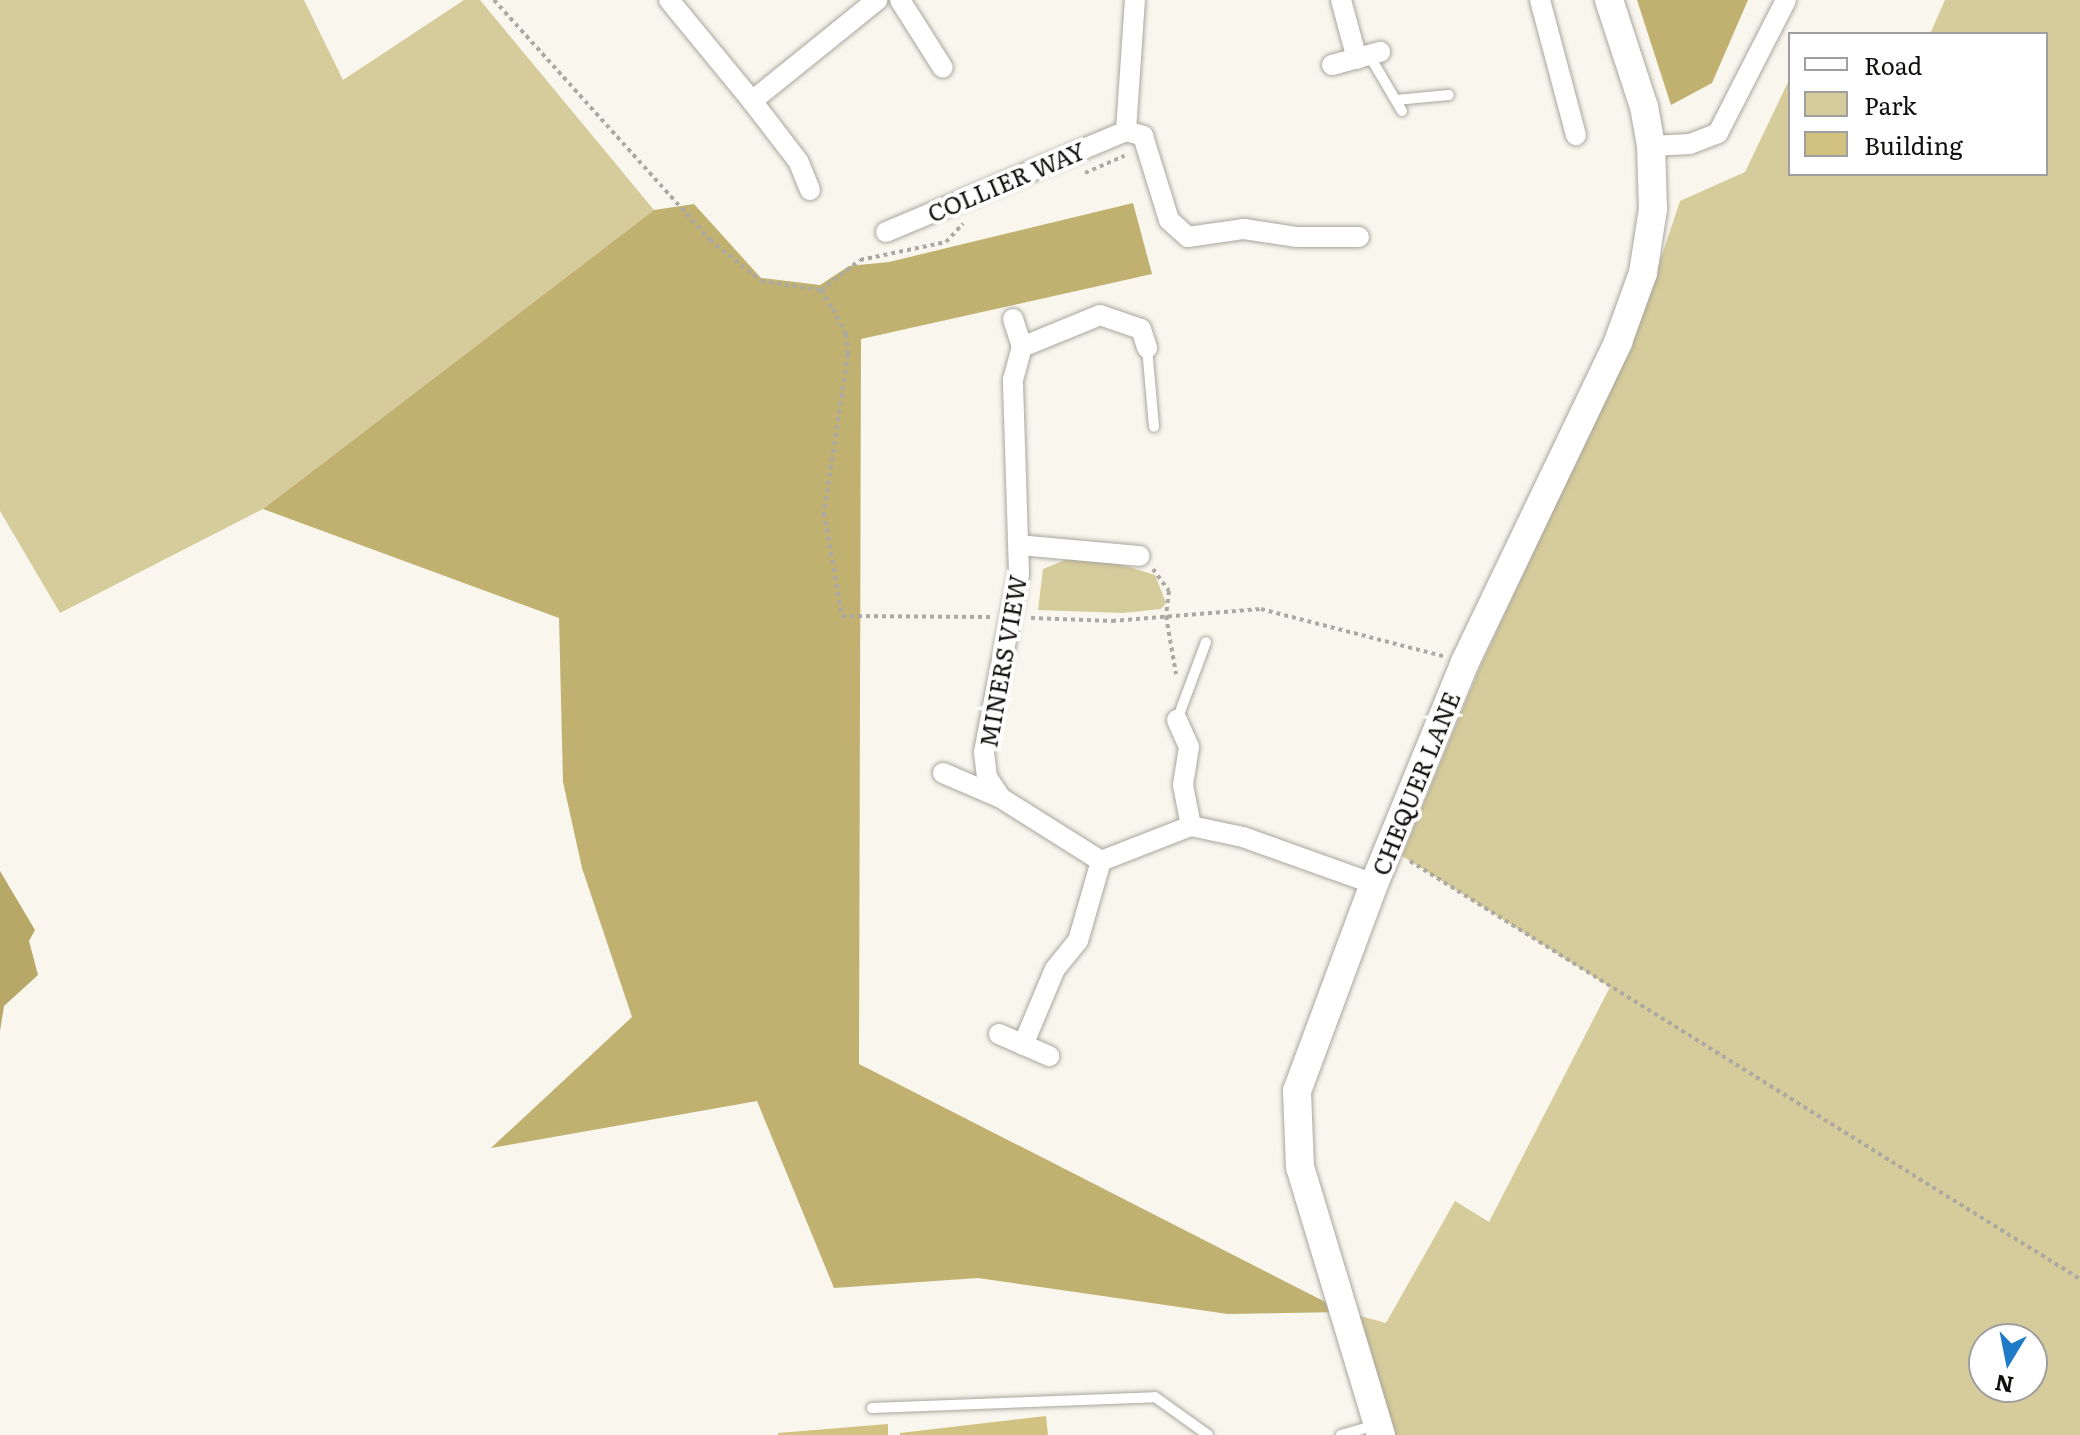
<!DOCTYPE html>
<html>
<head>
<meta charset="utf-8">
<style>
	body { margin:0 }
	#map { position:relative; width:2080px; height:1435px; overflow:hidden; background:#f8f6ed; font-family:Literata,serif }
	div>[style] { position:absolute }
	.green>* { inset:0; background:#d6cb9b }
	.forest>* { inset:0; background:#c0b171 }
	.water>* { inset:0; background:#b7a868 }
	.building>* { inset:0; background:#d1c281 }
	.path>* { height:4px; margin-top:-2px; transform-origin:0; background:repeating-linear-gradient(90deg,#aba9a2 0 4px,transparent 0 8px) }
	.roads { filter:drop-shadow(0 0 2px #a8a69e) drop-shadow(0 0 2px #a8a69e) }
	.lane>* { height:10px; margin:-5px; padding:0 5px; transform-origin:5px; border-radius:5px; background:#fff }
	.street>* { height:20px; margin:-10px; padding:0 10px; transform-origin:10px; border-radius:10px; background:#fff }
	.secondary>* { height:28px; margin:-14px; padding:0 14px; transform-origin:14px; border-radius:14px; background:#fff }
	span { translate:-50% -50%; white-space:nowrap; text-align:center; line-height:1.15; -webkit-text-stroke:8px #fff; paint-order:stroke }
	.street-label { font-size:24px; color:#11100e }
	.legend { position:absolute; left:1788px; top:32px; width:260px; height:144px; box-sizing:border-box; background:#fff; border:2px solid #a09f9f; margin:0; padding:10px 14px; list-style:none; font-size:24px; color:#11100e }
	.legend li { display:flex; align-items:center; gap:16px; height:40px }
	.legend b { width:40px; border:2px solid #a09f9f }
	.north { position:absolute; left:1968px; top:1323px; width:80px; height:80px; box-sizing:border-box; background:#fff; border:2px solid #a09f9f; border-radius:50%; rotate:190deg; font-size:22px; font-weight:700; line-height:32px; text-align:center; color:#11100e }
	.north::after { content:''; display:block; margin:auto; width:28px; height:36px; background:#1f7ac7; clip-path:polygon(50% 0,100% 100%,50% 72%,0 100%) }
</style>
</head>
<body>
<div id="map">
	<div class="green">
		<i style="clip-path:polygon(0 0,304px 0,343px 80px,464px 0,480px 0,654px 210px,263px 509px,60px 613px,0 511px)"></i>
		<i style="clip-path:polygon(evenodd,1945px 0,2080px 0,2080px 1435px,1381px 1435px,1345px 1312px,1386px 1323px,1455px 1201px,1489px 1222px,1610px 987px,1402px 856px,1480px 667px,1636px 333px,1680px 201px,1745px 172px,1790px 78px,1790px 174px,2046px 174px,2046px 34px,1930px 34px,1945px 0,1984px 1339px,2032px 1339px,2032px 1387px,1984px 1387px,1984px 1339px)"></i>
		<i style="clip-path:polygon(1073px 557px,1100px 558px,1155px 575px,1166px 603px,1161px 609px,1123px 613px,1038px 610px,1043px 569px)"></i>
	</div>
	<div class="forest">
		<i style="clip-path:polygon(1637px 0,1748px 0,1712px 83px,1671px 105px)"></i>
		<i style="clip-path:polygon(1133px 203px,1152px 274px,861px 339px,859px 1064px,1345px 1312px,1228px 1314px,978px 1278px,834px 1288px,757px 1101px,491px 1148px,632px 1017px,582px 868px,563px 782px,559px 618px,263px 509px,654px 210px,694px 204px,761px 278px,820px 285px,849px 266px,889px 262px)"></i>
	</div>
	<div class="water">
		<i style="clip-path:polygon(0 871px,35px 930px,29px 941px,38px 975px,4px 1006px,0 1031px)"></i>
	</div>
	<div class="building">
		<i style="clip-path:polygon(1046px 1416px,1048px 1435px,900px 1435px,900px 1433px)"></i>
		<i style="clip-path:polygon(888px 1424px,888px 1435px,778px 1435px,778px 1433px)"></i>
	</div>
	<div class="path">
		<i style="left:494px;top:0;width:323px;rotate:48deg"></i>
		<i style="left:710px;top:240px;width:65px;rotate:38.8deg"></i>
		<i style="left:761px;top:281px;width:61px;rotate:8.5deg"></i>
		<i style="left:821px;top:290px;width:22px;rotate:58deg"></i>
		<i style="left:833px;top:309px;width:28px;rotate:63deg"></i>
		<i style="left:846px;top:334px;width:20px;rotate:84deg"></i>
		<i style="left:848px;top:354px;width:161px;rotate:98.6deg"></i>
		<i style="left:824px;top:513px;width:105px;rotate:80.1deg"></i>
		<i style="left:842px;top:616px;width:148px;rotate:0.4deg"></i>
		<i style="left:1085px;top:173px;width:43px;rotate:-23.6deg"></i>
		<i style="left:821px;top:290px;width:49px;rotate:-37.6deg"></i>
		<i style="left:860px;top:260px;width:88px;rotate:-11.8deg"></i>
		<i style="left:946px;top:242px;width:25px;rotate:-47deg"></i>
		<i style="left:1153px;top:569px;width:27px;rotate:54deg"></i>
		<i style="left:1169px;top:591px;width:25px;rotate:97deg"></i>
		<i style="left:1166px;top:616px;width:59px;rotate:80.2deg"></i>
		<i style="left:1031px;top:618px;width:81px;rotate:2.1deg"></i>
		<i style="left:1112px;top:621px;width:149px;rotate:-4.6deg"></i>
		<i style="left:1261px;top:609px;width:188px;rotate:14.5deg"></i>
		<i style="left:1410px;top:861px;width:790px;rotate:31.96deg"></i>
	</div>
	<div class="roads">
		<div class="lane">
			<i style="left:1369px;top:55px;width:65px;rotate:59.5deg"></i>
			<i style="left:1396px;top:100px;width:53px;rotate:-5.4deg"></i>
			<i style="left:1147px;top:348px;width:79px;rotate:84.9deg"></i>
			<i style="left:1177px;top:720px;width:83px;rotate:-69.6deg"></i>
			<i style="left:872px;top:1408px;width:283px;rotate:-2.2deg"></i>
			<i style="left:1155px;top:1397px;width:65px;rotate:35.6deg"></i>
			<i style="left:1341px;top:1435px;width:36px;rotate:-16deg"></i>
		</div>
		<div class="street">
			<i style="left:669px;top:0;width:131px;rotate:50.6deg"></i>
			<i style="left:900px;top:0;width:80px;rotate:57.7deg"></i>
			<i style="left:1341px;top:0;width:61px;rotate:74.8deg"></i>
			<i style="left:1540px;top:0;width:140px;rotate:75.1deg"></i>
			<i style="left:1332px;top:65px;width:50px;rotate:-15.2deg"></i>
			<i style="left:1126px;top:131px;width:18px;rotate:16deg"></i>
			<i style="left:1143px;top:136px;width:88px;rotate:72.8deg"></i>
			<i style="left:1169px;top:220px;width:25px;rotate:42deg"></i>
			<i style="left:1188px;top:237px;width:57px;rotate:-8.1deg"></i>
			<i style="left:1244px;top:229px;width:54px;rotate:8.6deg"></i>
			<i style="left:1297px;top:237px;width:62px"></i>
			<i style="left:1651px;top:146px;width:39px;rotate:-3deg"></i>
			<i style="left:1690px;top:144px;width:30px;rotate:-21deg"></i>
			<i style="left:1718px;top:133px;width:149px;rotate:-62.9deg"></i>
			<i style="left:810px;top:190px;width:31px;rotate:-112deg"></i>
			<i style="left:798px;top:161px;width:76px;rotate:-127.5deg"></i>
			<i style="left:752px;top:101px;width:161px;rotate:-38.9deg"></i>
			<i style="left:886px;top:232px;width:260px;rotate:-22.8deg"></i>
			<i style="left:1126px;top:131px;width:131px;rotate:-86.1deg"></i>
			<i style="left:1013px;top:319px;width:29px;rotate:72deg"></i>
			<i style="left:1019px;top:545px;width:121px;rotate:5.2deg"></i>
			<i style="left:1177px;top:720px;width:30px;rotate:66deg"></i>
			<i style="left:1189px;top:747px;width:38px;rotate:99deg"></i>
			<i style="left:1183px;top:785px;width:42px;rotate:79deg"></i>
			<i style="left:943px;top:773px;width:63px;rotate:23.3deg"></i>
			<i style="left:1101px;top:861px;width:118px;rotate:-147.8deg"></i>
			<i style="left:1001px;top:798px;width:25px;rotate:-124deg"></i>
			<i style="left:987px;top:777px;width:25px;rotate:-97deg"></i>
			<i style="left:984px;top:752px;width:181px;rotate:-78.9deg"></i>
			<i style="left:1019px;top:574px;width:194px;rotate:-91.8deg"></i>
			<i style="left:1013px;top:380px;width:34px;rotate:-75deg"></i>
			<i style="left:1022px;top:347px;width:84px;rotate:-22.3deg"></i>
			<i style="left:1100px;top:315px;width:43px;rotate:18.9deg"></i>
			<i style="left:1141px;top:329px;width:20px;rotate:72deg"></i>
			<i style="left:999px;top:1034px;width:55px;rotate:23.7deg"></i>
			<i style="left:1023px;top:1045px;width:82px;rotate:-67.2deg"></i>
			<i style="left:1055px;top:969px;width:36px;rotate:-51deg"></i>
			<i style="left:1078px;top:941px;width:83px;rotate:-74deg"></i>
			<i style="left:1101px;top:861px;width:97px;rotate:-21.3deg"></i>
			<i style="left:1191px;top:826px;width:53px;rotate:11.9deg"></i>
			<i style="left:1243px;top:837px;width:139px;rotate:19.7deg"></i>
		</div>
		<div class="secondary">
			<i style="left:1381px;top:1435px;width:280px;rotate:-106.8deg"></i>
			<i style="left:1300px;top:1167px;width:76px;rotate:-92.3deg"></i>
			<i style="left:1297px;top:1091px;width:221px;rotate:-69.6deg"></i>
			<i style="left:1374px;top:884px;width:240px;rotate:-67.7deg"></i>
			<i style="left:1465px;top:662px;width:355px;rotate:-64.4deg"></i>
			<i style="left:1618px;top:342px;width:73px;rotate:-70.1deg"></i>
			<i style="left:1643px;top:273px;width:65px;rotate:-81.1deg"></i>
			<i style="left:1653px;top:209px;width:63px;rotate:-91.8deg"></i>
			<i style="left:1651px;top:146px;width:40px;rotate:-100deg"></i>
			<i style="left:1644px;top:107px;width:113px;rotate:-108.1deg"></i>
		</div>
	</div>
	<div class="street-label">
		<span style="left:1006px;top:181px;rotate:-23deg">COLLIER WAY</span>
		<span style="left:1002px;top:661px;rotate:-80deg">MINERS VIEW</span>
		<span style="left:1415px;top:783px;rotate:-68deg">CHEQUER LANE</span>
	</div>
	<ul class="legend">
	<li><b style="height:10px;background:#fff"></b>Road</li>
	<li><b style="height:22px;background:#d6cb9b"></b>Park</li>
	<li><b style="height:22px;background:#d1c281"></b>Building</li>
	</ul>
	<div class="north">N</div>
</div>
</body>
</html>
